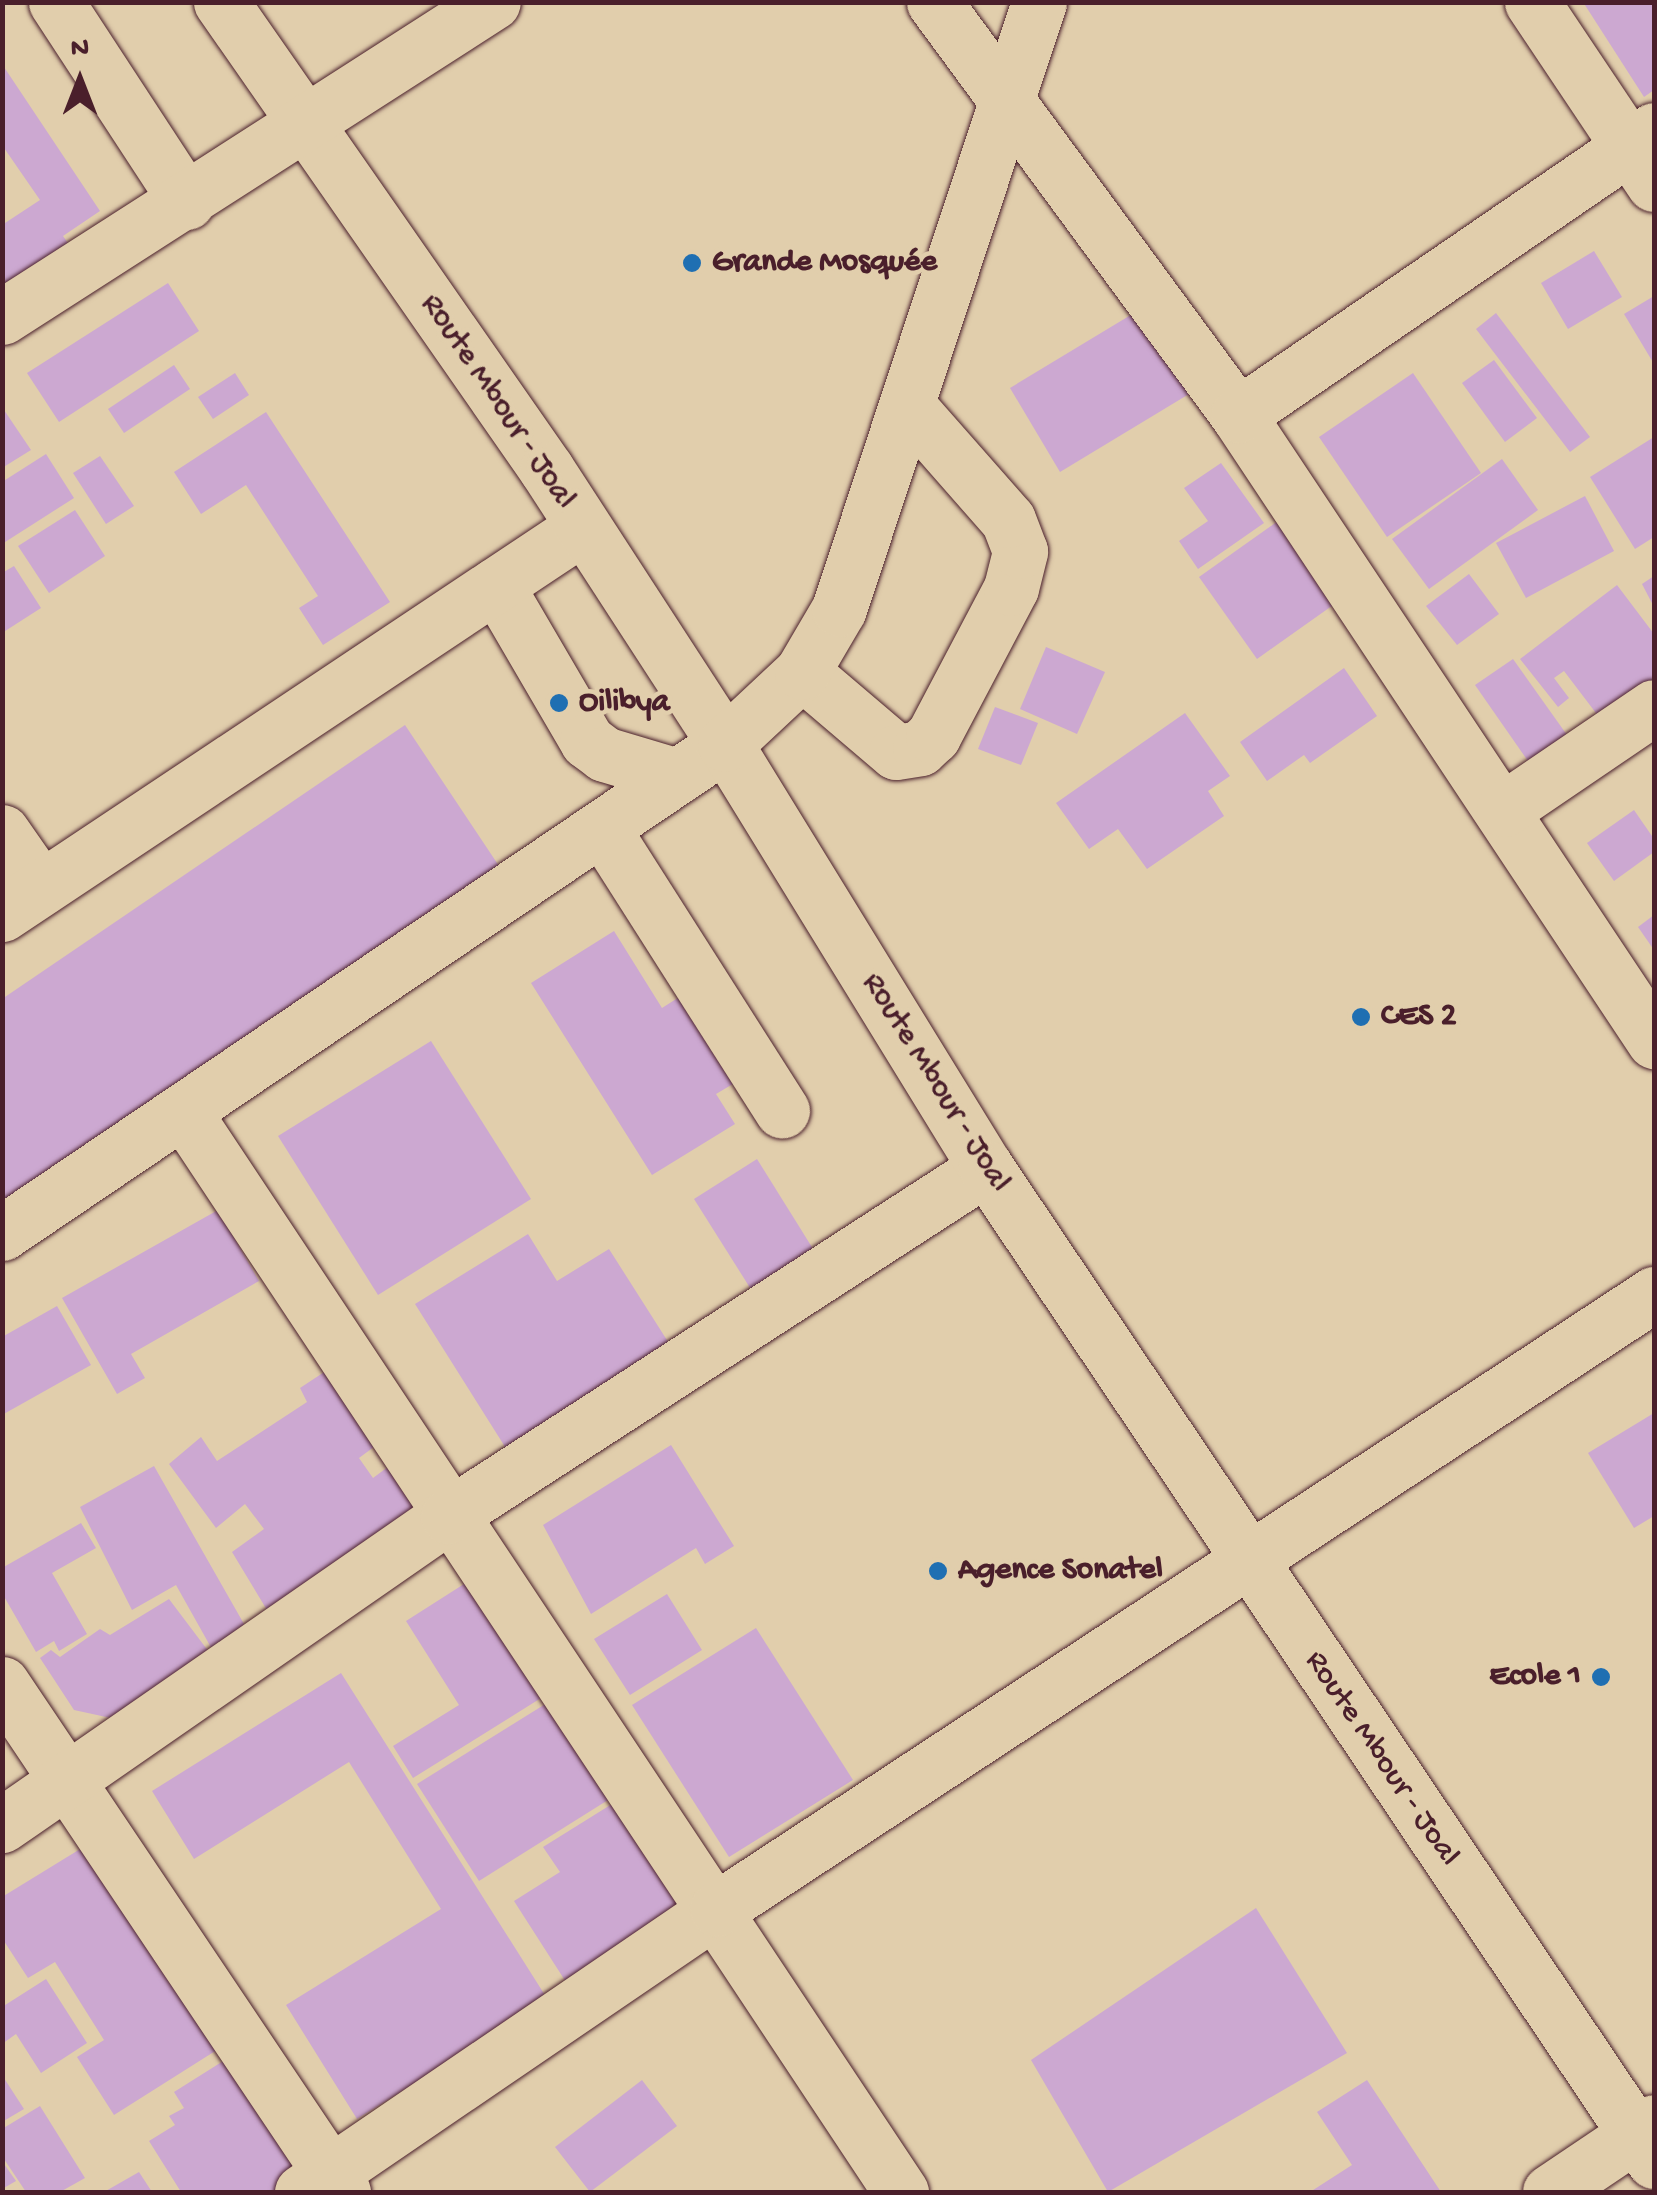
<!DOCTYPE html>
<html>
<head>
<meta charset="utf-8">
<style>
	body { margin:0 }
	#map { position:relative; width:1657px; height:2195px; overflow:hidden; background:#e1ceac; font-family:"Gochi Hand",sans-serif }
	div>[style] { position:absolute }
	.building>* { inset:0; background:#cca8d1 }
	.roads { filter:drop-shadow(0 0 2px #4a1f2b) drop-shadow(0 0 2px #4a1f2b) }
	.minor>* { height:55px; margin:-27.5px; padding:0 27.5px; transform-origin:27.5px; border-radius:27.5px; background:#e1ceac }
	.major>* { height:55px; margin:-27.5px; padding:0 27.5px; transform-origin:27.5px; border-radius:27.5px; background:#e1ceac }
	.dots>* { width:28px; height:28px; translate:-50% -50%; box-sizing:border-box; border:5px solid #e1ceac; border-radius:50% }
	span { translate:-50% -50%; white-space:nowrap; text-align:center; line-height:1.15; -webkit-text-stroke:9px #e1ceac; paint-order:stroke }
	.poi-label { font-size:32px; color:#4a1f2b; font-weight:700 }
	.left { translate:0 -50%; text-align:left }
	.right { translate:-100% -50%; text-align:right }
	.street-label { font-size:32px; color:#4a1f2b }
	.frame { position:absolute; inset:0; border:5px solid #4a1f2b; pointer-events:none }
	.north { position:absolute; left:30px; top:30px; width:100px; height:100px; -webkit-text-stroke:8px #e1ceac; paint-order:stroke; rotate:0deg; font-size:28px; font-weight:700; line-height:40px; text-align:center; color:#4a1f2b }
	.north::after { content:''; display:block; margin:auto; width:35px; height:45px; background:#4a1f2b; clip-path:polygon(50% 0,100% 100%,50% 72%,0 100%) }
</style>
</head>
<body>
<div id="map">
	<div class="building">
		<i style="clip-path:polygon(1583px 2px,1654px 2px,1654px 90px,1644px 97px)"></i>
		<i style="clip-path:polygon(2px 64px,100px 211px,63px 236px,70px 246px,2px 290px,2px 225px,40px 200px,2px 145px)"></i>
		<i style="clip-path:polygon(1594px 251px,1622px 297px,1568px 329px,1541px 283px)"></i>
		<i style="clip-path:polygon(168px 283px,199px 331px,59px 422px,27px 373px)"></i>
		<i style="clip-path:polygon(1654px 296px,1654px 364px,1624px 314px)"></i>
		<i style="clip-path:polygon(1144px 307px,1194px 391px,1060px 472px,1010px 388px)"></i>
		<i style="clip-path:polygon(1496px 313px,1590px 437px,1570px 452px,1476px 329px)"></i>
		<i style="clip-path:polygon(1494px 360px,1537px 418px,1505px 442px,1462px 383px)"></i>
		<i style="clip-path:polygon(174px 365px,190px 389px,124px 433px,108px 409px)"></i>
		<i style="clip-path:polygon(235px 373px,249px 395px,213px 419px,198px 397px)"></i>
		<i style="clip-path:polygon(1413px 373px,1481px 473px,1387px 537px,1319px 437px)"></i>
		<i style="clip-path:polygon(2px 407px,31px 450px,2px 468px)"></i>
		<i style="clip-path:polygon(266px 412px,390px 602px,323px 645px,299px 608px,318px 596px,246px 485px,201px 514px,174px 472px)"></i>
		<i style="clip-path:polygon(1654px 437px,1654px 537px,1635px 549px,1590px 477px)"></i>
		<i style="clip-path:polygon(46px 454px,74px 498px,2px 544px,2px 482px)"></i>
		<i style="clip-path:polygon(100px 456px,134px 506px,106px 524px,73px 473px)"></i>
		<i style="clip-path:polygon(1502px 459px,1538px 510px,1429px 589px,1392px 539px)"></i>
		<i style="clip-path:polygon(1221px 463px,1264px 523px,1198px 569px,1179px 541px,1208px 521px,1184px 488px)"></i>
		<i style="clip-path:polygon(1585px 496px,1614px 551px,1526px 598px,1496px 543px)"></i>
		<i style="clip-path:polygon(75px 510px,105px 556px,49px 593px,18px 546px)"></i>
		<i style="clip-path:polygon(1278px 521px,1336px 603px,1257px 659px,1199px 577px)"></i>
		<i style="clip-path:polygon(14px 566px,41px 608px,2px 633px,2px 573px)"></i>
		<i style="clip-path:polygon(1469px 574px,1499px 614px,1457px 645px,1426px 606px)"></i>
		<i style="clip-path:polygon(1654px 576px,1654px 607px,1642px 584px)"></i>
		<i style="clip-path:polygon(1617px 585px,1654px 634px,1654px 681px,1602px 721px,1564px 671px,1554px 678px,1569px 698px,1558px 707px,1520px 659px)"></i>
		<i style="clip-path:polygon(1046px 647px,1105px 672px,1077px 734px,1020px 709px)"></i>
		<i style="clip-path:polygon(1513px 659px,1567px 735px,1528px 761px,1475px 685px)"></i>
		<i style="clip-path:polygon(1344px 668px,1377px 716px,1310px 763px,1304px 755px,1267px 781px,1240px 742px)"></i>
		<i style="clip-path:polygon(995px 707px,1038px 723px,1021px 765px,978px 749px)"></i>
		<i style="clip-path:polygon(1185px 713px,1230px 776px,1208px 791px,1224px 816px,1147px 869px,1118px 829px,1089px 849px,1056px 803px)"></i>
		<i style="clip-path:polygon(405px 725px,509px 881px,2px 1218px,2px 999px)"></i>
		<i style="clip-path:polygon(1634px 810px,1654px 839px,1654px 852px,1614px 881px,1587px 843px)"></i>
		<i style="clip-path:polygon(1654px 915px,1654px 950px,1638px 927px)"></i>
		<i style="clip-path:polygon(614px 931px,662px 1008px,684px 994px,738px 1081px,716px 1094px,735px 1124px,652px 1175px,531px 983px)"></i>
		<i style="clip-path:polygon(431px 1041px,531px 1199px,378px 1295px,278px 1136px)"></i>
		<i style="clip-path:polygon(757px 1159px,815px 1252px,752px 1291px,694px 1199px)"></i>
		<i style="clip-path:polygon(218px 1210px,259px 1281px,131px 1354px,145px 1378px,117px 1394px,62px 1298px)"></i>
		<i style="clip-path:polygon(528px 1234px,557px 1281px,609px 1249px,679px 1359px,514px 1461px,415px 1304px)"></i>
		<i style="clip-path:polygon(57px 1306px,91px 1365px,2px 1415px,2px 1337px)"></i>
		<i style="clip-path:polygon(344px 1359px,390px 1435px,359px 1458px,373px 1478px,404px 1455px,440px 1511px,273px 1620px,232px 1552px,264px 1529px,245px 1504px,216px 1528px,169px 1464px,201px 1437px,217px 1461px,307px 1402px,300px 1388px)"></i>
		<i style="clip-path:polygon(1654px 1413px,1654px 1516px,1634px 1528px,1588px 1453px)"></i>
		<i style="clip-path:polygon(671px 1445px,734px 1546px,705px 1564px,696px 1548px,591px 1614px,543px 1525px)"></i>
		<i style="clip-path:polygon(154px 1466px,248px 1631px,213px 1651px,176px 1585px,132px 1610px,80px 1507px)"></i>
		<i style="clip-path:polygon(81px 1523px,96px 1548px,52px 1573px,87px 1634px,59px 1651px,54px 1641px,36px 1652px,2px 1593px,2px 1568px)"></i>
		<i style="clip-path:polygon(475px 1577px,549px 1693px,413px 1778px,393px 1746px,459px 1705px,406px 1621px)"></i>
		<i style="clip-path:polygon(667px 1594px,702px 1650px,630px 1695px,594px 1639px)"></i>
		<i style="clip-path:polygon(169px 1599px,212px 1656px,120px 1720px,74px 1710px,40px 1658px,51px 1650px,60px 1657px,100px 1629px,110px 1635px)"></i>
		<i style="clip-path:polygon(756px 1628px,853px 1780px,729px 1857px,632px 1705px)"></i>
		<i style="clip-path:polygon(341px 1673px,548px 2000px,357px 2119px,286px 2005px,441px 1909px,349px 1762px,194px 1859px,152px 1791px)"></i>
		<i style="clip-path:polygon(547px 1703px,608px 1800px,479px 1881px,417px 1784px)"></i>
		<i style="clip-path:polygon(620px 1799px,694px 1917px,573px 1993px,514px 1901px,560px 1872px,543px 1847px)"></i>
		<i style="clip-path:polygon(90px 1843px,220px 2048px,114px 2115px,77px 2057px,104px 2040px,55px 1962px,28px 1978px,2px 1938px,2px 1897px)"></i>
		<i style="clip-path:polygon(1256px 1908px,1347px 2053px,1108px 2192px,1031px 2060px)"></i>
		<i style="clip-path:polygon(46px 1979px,87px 2043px,41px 2073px,16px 2034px,2px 2044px,2px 2007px)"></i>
		<i style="clip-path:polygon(228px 2058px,301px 2174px,272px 2192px,181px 2192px,149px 2141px,175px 2125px,169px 2116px,184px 2108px,174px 2092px)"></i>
		<i style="clip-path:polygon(2px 2075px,24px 2109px,2px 2122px)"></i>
		<i style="clip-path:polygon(642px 2080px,677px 2126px,590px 2192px,555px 2147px)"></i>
		<i style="clip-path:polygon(1367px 2080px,1441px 2192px,1310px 2192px,1352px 2165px,1317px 2112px)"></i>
		<i style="clip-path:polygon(40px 2106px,85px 2178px,60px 2192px,26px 2192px,2px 2156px,2px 2129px)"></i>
		<i style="clip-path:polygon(2px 2161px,16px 2181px,2px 2189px)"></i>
		<i style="clip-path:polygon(139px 2172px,152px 2192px,104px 2192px)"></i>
	</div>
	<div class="roads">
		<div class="minor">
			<i style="left:56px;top:2px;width:239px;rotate:56.8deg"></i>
			<i style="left:934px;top:2px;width:513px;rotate:53.64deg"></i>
			<i style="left:1238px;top:415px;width:752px;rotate:56.39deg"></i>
			<i style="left:1532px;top:2px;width:219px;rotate:56.2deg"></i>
			<i style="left:1238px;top:415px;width:504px;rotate:-34.41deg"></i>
			<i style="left:496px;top:585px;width:181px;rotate:59.7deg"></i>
			<i style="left:587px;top:741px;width:21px;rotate:37deg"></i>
			<i style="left:604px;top:754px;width:77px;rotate:16.6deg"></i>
			<i style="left:802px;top:672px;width:123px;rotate:40.4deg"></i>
			<i style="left:896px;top:752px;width:24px;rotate:-9deg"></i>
			<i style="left:920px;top:748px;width:18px;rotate:-43deg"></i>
			<i style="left:933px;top:736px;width:167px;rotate:-62.2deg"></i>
			<i style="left:1011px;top:588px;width:38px;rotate:-76deg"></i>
			<i style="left:1020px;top:551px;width:33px;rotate:-111deg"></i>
			<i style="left:1008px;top:520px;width:153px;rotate:-131.3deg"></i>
			<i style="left:1504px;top:809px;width:181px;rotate:-34.2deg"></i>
			<i style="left:602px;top:828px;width:335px;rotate:57.5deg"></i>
			<i style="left:2px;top:832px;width:68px;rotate:55.1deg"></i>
			<i style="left:2px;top:914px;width:698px;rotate:-33.67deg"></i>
			<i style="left:183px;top:1111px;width:1298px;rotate:56.41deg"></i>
			<i style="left:2px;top:1233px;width:873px;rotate:-34.07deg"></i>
			<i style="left:2px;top:1684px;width:612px;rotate:56.13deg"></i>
			<i style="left:2px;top:1825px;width:543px;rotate:-34.72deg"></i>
			<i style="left:448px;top:1516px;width:641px;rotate:-32.9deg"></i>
			<i style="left:302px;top:2192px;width:502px;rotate:-34.29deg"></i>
			<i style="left:717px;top:1909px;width:1121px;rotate:-33.28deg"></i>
			<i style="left:1550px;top:2192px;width:125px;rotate:-33.9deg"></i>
		</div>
		<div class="major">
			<i style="left:221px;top:2px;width:570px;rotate:55.14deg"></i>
			<i style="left:547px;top:470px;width:327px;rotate:57deg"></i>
			<i style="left:725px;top:744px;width:498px;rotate:58.4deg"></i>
			<i style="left:986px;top:1168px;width:1197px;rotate:56.07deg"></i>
			<i style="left:2px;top:317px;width:583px;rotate:-32.68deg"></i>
			<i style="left:725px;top:744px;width:105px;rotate:-43.1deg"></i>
			<i style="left:802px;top:672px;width:73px;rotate:-59.6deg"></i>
			<i style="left:839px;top:609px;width:639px;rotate:-71.76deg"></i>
		</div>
	</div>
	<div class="dots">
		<i style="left:692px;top:263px;background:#1f6fb2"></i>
		<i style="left:559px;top:703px;background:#1f6fb2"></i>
		<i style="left:1361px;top:1017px;background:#1f6fb2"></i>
		<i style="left:938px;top:1571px;background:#1f6fb2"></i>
		<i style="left:1601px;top:1677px;background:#1f6fb2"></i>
	</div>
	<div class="poi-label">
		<span class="left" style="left:712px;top:263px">Grande Mosquée</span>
		<span class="left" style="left:579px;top:703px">Oilibya</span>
		<span class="left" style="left:1381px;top:1017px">CES 2</span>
		<span class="left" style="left:958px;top:1571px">Agence Sonatel</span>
		<span class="right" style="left:1581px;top:1677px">Ecole 1</span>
	</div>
	<div class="street-label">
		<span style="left:497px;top:402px;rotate:56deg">Route Mbour - Joal</span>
		<span style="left:935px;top:1083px;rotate:58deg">Route Mbour - Joal</span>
		<span style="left:1381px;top:1759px;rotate:56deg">Route Mbour - Joal</span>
	</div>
	<div class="frame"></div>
	<div class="north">N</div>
</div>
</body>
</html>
